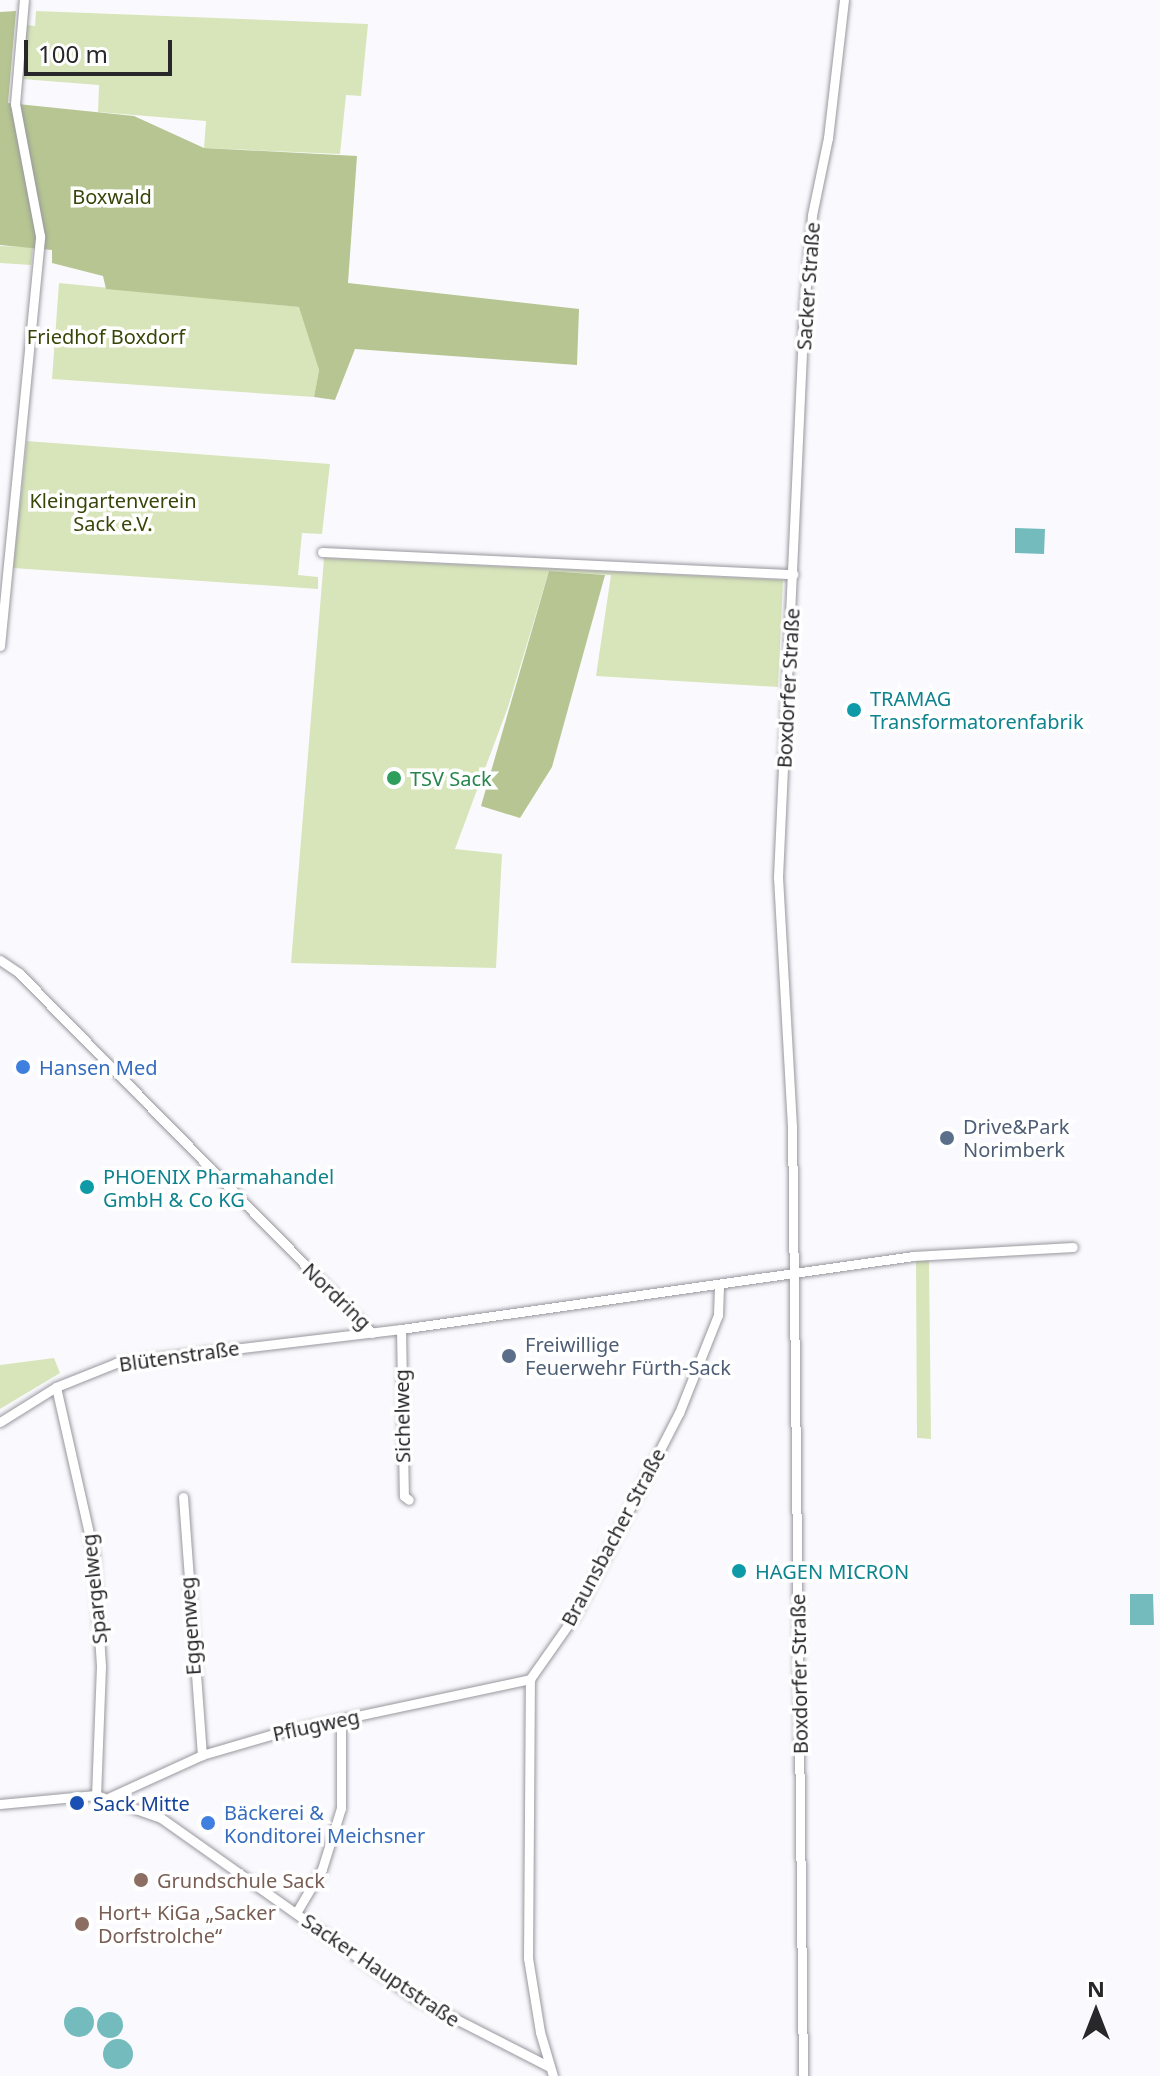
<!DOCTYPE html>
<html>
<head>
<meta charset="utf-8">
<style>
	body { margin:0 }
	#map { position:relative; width:1160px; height:2076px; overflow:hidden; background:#fafafe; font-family:"Noto Sans",sans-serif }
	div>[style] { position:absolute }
	.green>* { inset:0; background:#d8e5ba }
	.forest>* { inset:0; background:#b6c591 }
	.water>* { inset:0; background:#73bbbd }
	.round { border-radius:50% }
	.roads { filter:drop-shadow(0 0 2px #98979e) drop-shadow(0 0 2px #98979e) }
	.street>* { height:9px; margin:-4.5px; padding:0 4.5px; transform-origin:4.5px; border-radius:4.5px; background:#fff }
	.dots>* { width:22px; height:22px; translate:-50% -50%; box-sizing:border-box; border:4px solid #fff; border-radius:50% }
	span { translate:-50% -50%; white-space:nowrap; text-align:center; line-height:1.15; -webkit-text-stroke:7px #fff; paint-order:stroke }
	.park-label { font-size:20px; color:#384508 }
	.street-label { font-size:20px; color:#28282b }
	.culture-label { font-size:20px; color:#0d838f }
	.left { translate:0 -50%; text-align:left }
	.leisure-label { font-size:20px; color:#27864d }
	.shop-label { font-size:20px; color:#366cbe }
	.service-label { font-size:20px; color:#4e5e75 }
	.transit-label { font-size:20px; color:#164399 }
	.education-label { font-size:20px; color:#785e54 }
	.north { position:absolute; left:1056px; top:1972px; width:80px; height:80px; -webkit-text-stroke:6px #fff; paint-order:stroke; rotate:0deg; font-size:22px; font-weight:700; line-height:32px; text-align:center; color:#28282b }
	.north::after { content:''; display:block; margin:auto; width:28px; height:36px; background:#28282b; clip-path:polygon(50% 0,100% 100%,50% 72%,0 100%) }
	.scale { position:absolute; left:24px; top:40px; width:148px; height:36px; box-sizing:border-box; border:4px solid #28282b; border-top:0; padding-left:10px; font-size:24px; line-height:28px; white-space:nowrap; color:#28282b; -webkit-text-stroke:6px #fff; paint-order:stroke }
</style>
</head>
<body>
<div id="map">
	<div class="green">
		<i style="clip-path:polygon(36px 11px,368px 24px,361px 96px,346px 95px,340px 154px,204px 148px,206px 121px,98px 112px,99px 85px,22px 79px,27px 25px,35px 26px)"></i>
		<i style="clip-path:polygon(0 246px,33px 247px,31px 265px,0 263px)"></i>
		<i style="clip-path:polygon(59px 283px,300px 307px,319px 370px,314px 397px,52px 379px)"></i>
		<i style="clip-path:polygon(27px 441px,330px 464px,322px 534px,302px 533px,298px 575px,318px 577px,318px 589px,13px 568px)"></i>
		<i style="clip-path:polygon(324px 558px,783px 580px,778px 687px,596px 676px,611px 575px,549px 571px,508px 707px,455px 849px,502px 854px,496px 968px,291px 963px)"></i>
		<i style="clip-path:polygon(929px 1260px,931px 1439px,917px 1438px,916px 1261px)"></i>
		<i style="clip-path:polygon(54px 1358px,60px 1373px,0 1409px,0 1365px)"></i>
	</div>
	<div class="forest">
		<i style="clip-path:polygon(16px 11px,8px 103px,134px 116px,204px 148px,357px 156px,348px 283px,579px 309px,577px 365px,355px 349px,335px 400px,314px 397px,319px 370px,299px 307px,106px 289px,103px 276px,52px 263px,52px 250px,0 245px,0 12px)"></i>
		<i style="clip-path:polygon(549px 571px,605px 575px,552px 767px,520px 818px,481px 806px)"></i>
	</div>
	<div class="water">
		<i style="clip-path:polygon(1015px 528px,1045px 529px,1044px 554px,1015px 553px)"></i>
		<i style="clip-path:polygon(1130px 1594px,1153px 1594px,1154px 1625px,1130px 1625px)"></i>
		<i class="round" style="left:64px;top:2007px;width:30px;height:30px"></i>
		<i class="round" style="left:97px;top:2012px;width:26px;height:26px"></i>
		<i class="round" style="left:103px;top:2039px;width:30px;height:30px"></i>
	</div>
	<div class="roads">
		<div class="street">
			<i style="left:322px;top:552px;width:472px;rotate:2.7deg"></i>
			<i style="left:0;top:646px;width:412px;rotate:-84.4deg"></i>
			<i style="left:40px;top:236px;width:134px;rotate:-100.7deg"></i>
			<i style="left:15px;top:104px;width:104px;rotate:-85.1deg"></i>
			<i style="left:0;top:960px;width:23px;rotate:34deg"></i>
			<i style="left:19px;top:973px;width:504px;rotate:45.56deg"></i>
			<i style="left:401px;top:1329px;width:167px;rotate:89deg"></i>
			<i style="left:404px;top:1496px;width:6px;rotate:39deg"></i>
			<i style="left:56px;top:1387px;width:172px;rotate:77.3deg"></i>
			<i style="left:94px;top:1555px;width:111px;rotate:86.4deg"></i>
			<i style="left:101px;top:1666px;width:129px;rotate:92.2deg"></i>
			<i style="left:0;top:1422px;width:66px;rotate:-32deg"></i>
			<i style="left:56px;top:1387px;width:65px;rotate:-21.8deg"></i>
			<i style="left:116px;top:1363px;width:287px;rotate:-6.8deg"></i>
			<i style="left:401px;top:1329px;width:517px;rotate:-8.11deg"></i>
			<i style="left:913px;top:1256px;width:160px;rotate:-3.2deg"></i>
			<i style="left:183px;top:1497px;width:259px;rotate:85.8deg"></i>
			<i style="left:110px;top:1797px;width:101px;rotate:-24.5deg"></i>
			<i style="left:202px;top:1755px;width:78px;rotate:-16.3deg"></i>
			<i style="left:277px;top:1733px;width:259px;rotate:-12deg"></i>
			<i style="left:0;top:1804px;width:96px;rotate:-5.4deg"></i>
			<i style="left:96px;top:1795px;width:69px;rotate:19.5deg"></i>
			<i style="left:161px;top:1818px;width:311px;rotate:35.3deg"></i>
			<i style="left:415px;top:1998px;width:149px;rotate:27.1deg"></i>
			<i style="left:296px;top:1913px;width:51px;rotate:-59.4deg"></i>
			<i style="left:322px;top:1869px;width:64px;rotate:-72.7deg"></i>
			<i style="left:341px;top:1808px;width:87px;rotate:-90deg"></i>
			<i style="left:553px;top:2076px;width:46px;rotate:-106.5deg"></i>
			<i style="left:540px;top:2032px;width:75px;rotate:-99.2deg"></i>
			<i style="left:528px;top:1958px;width:279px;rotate:-89.6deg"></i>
			<i style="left:530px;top:1679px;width:78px;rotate:-54.9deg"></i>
			<i style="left:575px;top:1615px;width:227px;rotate:-62.8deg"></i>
			<i style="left:679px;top:1413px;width:105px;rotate:-68.3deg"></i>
			<i style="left:718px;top:1315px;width:31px;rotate:-88deg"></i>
			<i style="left:803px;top:2076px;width:949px;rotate:-90.66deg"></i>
			<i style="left:792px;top:1127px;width:250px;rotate:-93.2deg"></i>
			<i style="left:778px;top:877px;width:569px;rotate:-87.38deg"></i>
			<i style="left:804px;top:309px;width:94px;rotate:-85.1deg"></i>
			<i style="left:812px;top:215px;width:79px;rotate:-78.3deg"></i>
			<i style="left:828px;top:138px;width:139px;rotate:-83.4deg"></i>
		</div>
	</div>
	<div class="dots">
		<i style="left:854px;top:710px;background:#0f9aa8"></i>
		<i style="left:394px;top:778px;background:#2e9e5b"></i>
		<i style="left:23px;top:1067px;background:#3f7fe0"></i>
		<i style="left:947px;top:1138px;background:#5c6f8a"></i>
		<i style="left:87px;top:1187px;background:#0f9aa8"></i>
		<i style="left:509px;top:1356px;background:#5c6f8a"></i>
		<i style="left:739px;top:1571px;background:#0f9aa8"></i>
		<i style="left:77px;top:1803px;background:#1a4fb4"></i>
		<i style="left:208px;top:1823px;background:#3f7fe0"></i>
		<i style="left:141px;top:1880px;background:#8d6e63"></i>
		<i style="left:82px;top:1924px;background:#8d6e63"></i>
	</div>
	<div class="park-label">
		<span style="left:112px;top:196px">Boxwald</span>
		<span style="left:106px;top:336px">Friedhof Boxdorf</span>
		<span style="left:113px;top:512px">Kleingartenverein<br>Sack e.V.</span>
	</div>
	<div class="street-label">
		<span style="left:808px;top:286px;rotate:-86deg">Sacker Straße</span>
		<span style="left:788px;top:688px;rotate:-87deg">Boxdorfer Straße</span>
		<span style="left:337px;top:1296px;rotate:44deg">Nordring</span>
		<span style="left:179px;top:1356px;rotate:-8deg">Blütenstraße</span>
		<span style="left:402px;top:1416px;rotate:-91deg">Sichelweg</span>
		<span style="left:613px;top:1537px;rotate:-62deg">Braunsbacher Straße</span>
		<span style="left:94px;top:1589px;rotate:-96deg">Spargelweg</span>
		<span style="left:190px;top:1626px;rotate:-94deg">Eggenweg</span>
		<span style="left:799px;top:1674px;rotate:-91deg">Boxdorfer Straße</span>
		<span style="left:316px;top:1725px;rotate:-12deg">Pflugweg</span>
		<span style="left:381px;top:1970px;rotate:34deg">Sacker Hauptstraße</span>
	</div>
	<div class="culture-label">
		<span class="left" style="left:870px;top:710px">TRAMAG<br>Transformatorenfabrik</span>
		<span class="left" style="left:103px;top:1188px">PHOENIX Pharmahandel<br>GmbH &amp; Co KG</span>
		<span class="left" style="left:755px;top:1571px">HAGEN MICRON</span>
	</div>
	<div class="leisure-label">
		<span class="left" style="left:410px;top:778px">TSV Sack</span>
	</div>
	<div class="shop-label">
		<span class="left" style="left:39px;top:1067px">Hansen Med</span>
		<span class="left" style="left:224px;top:1824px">Bäckerei &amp;<br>Konditorei Meichsner</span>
	</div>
	<div class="service-label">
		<span class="left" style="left:963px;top:1138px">Drive&amp;Park<br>Norimberk</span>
		<span class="left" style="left:525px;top:1356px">Freiwillige<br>Feuerwehr Fürth-Sack</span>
	</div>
	<div class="transit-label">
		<span class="left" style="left:93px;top:1803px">Sack Mitte</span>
	</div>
	<div class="education-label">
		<span class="left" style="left:157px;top:1880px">Grundschule Sack</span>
		<span class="left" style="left:98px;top:1924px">Hort+ KiGa „Sacker<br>Dorfstrolche“</span>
	</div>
	<div class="north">N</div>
	<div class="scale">100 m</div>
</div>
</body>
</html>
